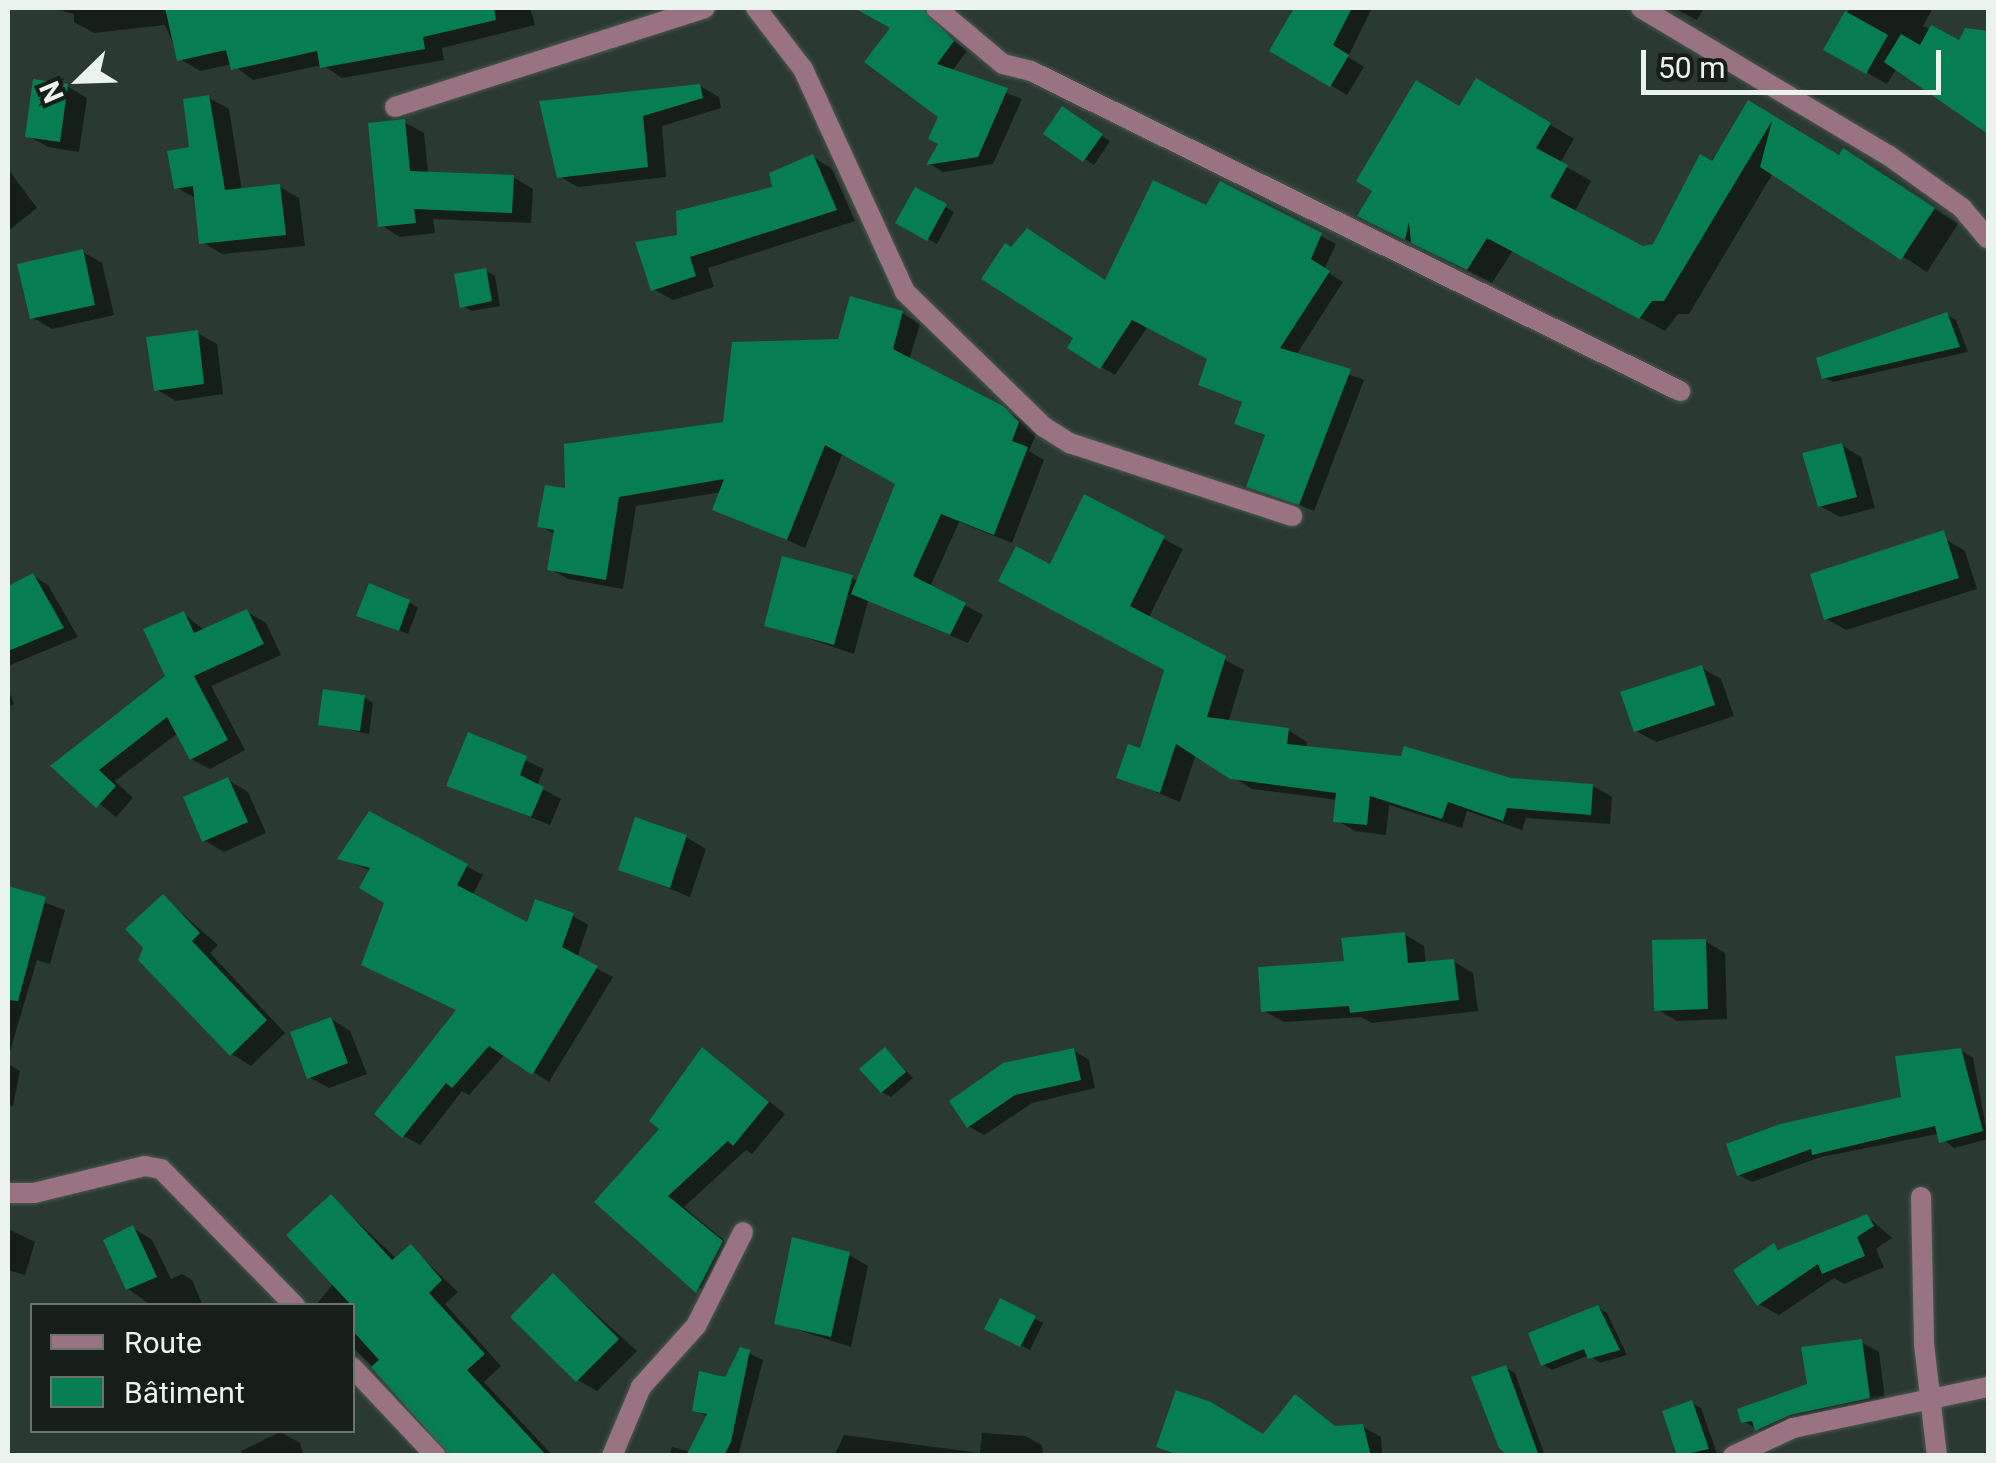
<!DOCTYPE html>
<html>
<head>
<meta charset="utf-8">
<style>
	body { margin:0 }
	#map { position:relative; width:1996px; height:1463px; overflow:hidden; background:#2a3931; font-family:Roboto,sans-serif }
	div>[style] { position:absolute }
	.shadow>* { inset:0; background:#0007 }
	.building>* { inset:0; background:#067d53 }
	.roads { filter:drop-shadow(0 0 2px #49574f) drop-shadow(0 0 2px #49574f) }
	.minor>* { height:20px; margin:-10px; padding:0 10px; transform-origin:10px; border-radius:10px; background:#997382 }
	span { translate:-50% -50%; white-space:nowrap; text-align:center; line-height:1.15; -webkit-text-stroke:9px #171e1a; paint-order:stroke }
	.frame { position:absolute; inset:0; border:10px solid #eaf3ee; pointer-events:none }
	.legend { position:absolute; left:30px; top:1303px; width:325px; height:130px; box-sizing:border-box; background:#171e1a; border:2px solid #6b736f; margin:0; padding:12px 18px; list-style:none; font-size:30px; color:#eaf3ee }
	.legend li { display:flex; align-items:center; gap:20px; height:50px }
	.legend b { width:50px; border:2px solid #6b736f }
	.north { position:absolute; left:30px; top:30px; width:100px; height:100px; -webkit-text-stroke:8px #171e1a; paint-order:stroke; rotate:247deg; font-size:28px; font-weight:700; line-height:40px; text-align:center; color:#eaf3ee }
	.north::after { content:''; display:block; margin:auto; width:35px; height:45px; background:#eaf3ee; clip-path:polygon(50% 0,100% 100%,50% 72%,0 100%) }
	.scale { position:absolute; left:1641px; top:50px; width:300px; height:45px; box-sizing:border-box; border:5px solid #eaf3ee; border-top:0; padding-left:12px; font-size:30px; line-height:35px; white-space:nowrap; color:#eaf3ee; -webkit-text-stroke:8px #171e1a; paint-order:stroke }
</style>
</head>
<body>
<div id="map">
	<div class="shadow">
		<i style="clip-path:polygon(52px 8px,530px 8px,535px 25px,442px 48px,444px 60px,342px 78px,322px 65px,253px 80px,232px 64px,200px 71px,180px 59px,165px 25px,94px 33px,74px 22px,74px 14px)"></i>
		<i style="clip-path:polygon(859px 8px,914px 8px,967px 51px,952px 71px,1022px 99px,993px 164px,943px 172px,930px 164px,941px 144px,941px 116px,893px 27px)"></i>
		<i style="clip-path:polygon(1287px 8px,1372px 8px,1348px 57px,1364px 67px,1347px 95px,1272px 50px,1295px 11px)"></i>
		<i style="clip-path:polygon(1674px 8px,1704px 8px,1697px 20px)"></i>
		<i style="clip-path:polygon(1850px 8px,1933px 8px,1923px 26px,1960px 43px,1966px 31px,1988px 33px,1988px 130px,1897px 68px,1887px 84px,1826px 49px)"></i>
		<i style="clip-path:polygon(1477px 81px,1574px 139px,1560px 163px,1591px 181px,1574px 213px,1643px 249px,1654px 247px,1749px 104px,1840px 158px,1869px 165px,1958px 224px,1927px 272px,1773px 173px,1689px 314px,1678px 314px,1665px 331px,1513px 250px,1492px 283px,1384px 229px)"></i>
		<i style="clip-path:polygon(67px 86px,87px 98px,79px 152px,48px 147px,28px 136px)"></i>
		<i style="clip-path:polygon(700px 86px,719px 97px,721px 108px,662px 126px,666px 177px,578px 187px,559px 176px,542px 103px)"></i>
		<i style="clip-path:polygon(209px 98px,229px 109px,242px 191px,280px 187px,299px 198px,305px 246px,222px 254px,202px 242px,197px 199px,176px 187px)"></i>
		<i style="clip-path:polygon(1071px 115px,1110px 141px,1094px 165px,1047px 134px)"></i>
		<i style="clip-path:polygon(404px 122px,424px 133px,428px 174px,513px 177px,533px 189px,531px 223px,433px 219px,435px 233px,400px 237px,381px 225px)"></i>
		<i style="clip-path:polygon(813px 157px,832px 169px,855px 221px,708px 268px,714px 287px,673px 300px,653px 289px,680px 237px,775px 189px)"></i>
		<i style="clip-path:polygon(8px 169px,37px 208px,8px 231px)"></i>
		<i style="clip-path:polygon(1221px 184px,1336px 244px,1324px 270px,1343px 282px,1296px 355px,1364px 380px,1314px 511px,1250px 485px,1267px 437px,1237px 423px,1244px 403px,1201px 384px,1210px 359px,1148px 326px,1115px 375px,1101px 367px,1107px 282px,1207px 209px)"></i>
		<i style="clip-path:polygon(916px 190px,954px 212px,937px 244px,898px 222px)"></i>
		<i style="clip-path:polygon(83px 252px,102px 263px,114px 315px,52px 329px,32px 317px)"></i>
		<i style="clip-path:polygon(486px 271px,495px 276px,500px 306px,472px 311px,463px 306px)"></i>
		<i style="clip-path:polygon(902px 313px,920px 324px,909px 360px,1021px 419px,1036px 434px,1029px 451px,1044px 460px,1012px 543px,959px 522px,930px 587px,983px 615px,968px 643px,868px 601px,854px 654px,766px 624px,852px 578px,859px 582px,898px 483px,843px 452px,805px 548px,715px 509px,722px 492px,636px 506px,623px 589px,568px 579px,550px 569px,556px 535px,540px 526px,567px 491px,726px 424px,840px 342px)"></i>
		<i style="clip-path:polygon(1947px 315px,1956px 320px,1968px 352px,1833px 382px,1824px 377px)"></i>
		<i style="clip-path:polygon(197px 333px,217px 344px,223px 394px,176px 401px,156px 389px)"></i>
		<i style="clip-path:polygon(1841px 445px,1861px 457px,1875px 508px,1840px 517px,1820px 506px)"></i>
		<i style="clip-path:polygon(1085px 498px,1183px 549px,1148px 619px,1244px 670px,1228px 723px,1288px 730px,1307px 742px,1306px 749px,1511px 780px,1593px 786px,1612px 797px,1610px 824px,1526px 818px,1522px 830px,1467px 811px,1462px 828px,1389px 805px,1386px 835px,1355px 831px,1336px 820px,1338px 800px,1252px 789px,1196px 754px,1180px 802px,1119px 777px,1142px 751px,1167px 669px,1051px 567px)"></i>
		<i style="clip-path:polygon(1945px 539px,1965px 551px,1977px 589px,1846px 630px,1827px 619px)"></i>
		<i style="clip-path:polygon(33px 576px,48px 585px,78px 637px,8px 666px,8px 589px)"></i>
		<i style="clip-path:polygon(409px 602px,418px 608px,408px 634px,359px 615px)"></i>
		<i style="clip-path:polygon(247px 612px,266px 623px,281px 655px,211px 686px,245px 750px,210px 769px,191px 759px,178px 733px,115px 781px,133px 798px,116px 817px,54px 766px,168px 677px,184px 614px,205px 631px)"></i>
		<i style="clip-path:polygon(1702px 668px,1721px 679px,1734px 716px,1656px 742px,1636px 731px)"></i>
		<i style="clip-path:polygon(8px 689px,14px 704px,8px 707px)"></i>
		<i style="clip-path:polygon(364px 697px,373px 703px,369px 734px,321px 724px)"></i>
		<i style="clip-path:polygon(469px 735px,544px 769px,537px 786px,561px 799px,550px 825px,449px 785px)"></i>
		<i style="clip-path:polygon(228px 780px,248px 792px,266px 833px,224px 852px,204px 840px)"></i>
		<i style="clip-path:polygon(370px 815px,483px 875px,472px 896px,529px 926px,573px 916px,588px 925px,577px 958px,613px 977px,549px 1082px,505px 1054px,469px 1095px,462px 1091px,420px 1145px,404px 1136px,459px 1010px,371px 871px,341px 858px)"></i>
		<i style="clip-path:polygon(686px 837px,706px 849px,690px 897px,621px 869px)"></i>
		<i style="clip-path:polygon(8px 889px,65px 910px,50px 964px,37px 960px,8px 1058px)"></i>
		<i style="clip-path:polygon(163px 897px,218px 945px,210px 953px,285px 1033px,251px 1066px,232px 1054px)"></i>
		<i style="clip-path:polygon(1404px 934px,1424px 946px,1426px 964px,1453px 961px,1473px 973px,1478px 1011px,1372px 1023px,1361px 1017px,1284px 1022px,1264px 1011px)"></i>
		<i style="clip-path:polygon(1705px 941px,1725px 953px,1727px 1019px,1677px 1021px,1657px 1009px)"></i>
		<i style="clip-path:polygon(331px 1019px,350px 1031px,367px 1074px,329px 1088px,309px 1077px)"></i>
		<i style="clip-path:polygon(703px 1050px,785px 1114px,752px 1154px,746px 1150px,684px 1207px,739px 1253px,715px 1301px,597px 1202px,662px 1129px)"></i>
		<i style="clip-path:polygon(885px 1050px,913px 1078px,891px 1097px,882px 1092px)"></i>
		<i style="clip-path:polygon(1073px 1050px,1089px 1060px,1095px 1088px,1032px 1103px,984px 1135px,968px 1126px)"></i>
		<i style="clip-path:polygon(1960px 1050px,1973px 1058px,1988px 1139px,1954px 1148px,1937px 1134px,1821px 1157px,1752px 1182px,1739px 1175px,1904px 1099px)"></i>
		<i style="clip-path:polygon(8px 1064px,20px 1071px,13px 1106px,8px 1105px)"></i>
		<i style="clip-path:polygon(331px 1197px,397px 1259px,411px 1247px,458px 1292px,445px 1304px,501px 1366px,484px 1382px,553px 1456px,450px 1456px,448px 1445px,352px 1346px,352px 1306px,315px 1306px,334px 1283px)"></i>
		<i style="clip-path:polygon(1867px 1216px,1892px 1238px,1876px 1249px,1884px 1267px,1844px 1284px,1834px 1278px,1779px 1315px,1759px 1304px,1774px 1246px,1782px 1251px)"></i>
		<i style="clip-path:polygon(133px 1228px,152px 1240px,171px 1279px,182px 1274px,192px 1280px,203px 1306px,152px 1306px,128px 1289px)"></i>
		<i style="clip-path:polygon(8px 1229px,35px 1242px,25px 1275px,8px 1270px)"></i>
		<i style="clip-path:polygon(849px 1255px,868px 1266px,851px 1347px,777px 1323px)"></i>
		<i style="clip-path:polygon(554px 1276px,637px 1351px,597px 1391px,578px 1380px)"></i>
		<i style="clip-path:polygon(1001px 1301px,1043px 1323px,1030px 1350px,987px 1328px)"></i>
		<i style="clip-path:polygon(1598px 1308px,1607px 1313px,1627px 1355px,1600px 1363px,1589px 1355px,1552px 1370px,1543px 1364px)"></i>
		<i style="clip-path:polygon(1861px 1342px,1879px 1352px,1886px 1407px,1774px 1439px,1743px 1421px,1809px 1386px)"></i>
		<i style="clip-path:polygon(749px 1353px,763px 1360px,738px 1456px,669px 1456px,672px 1447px,690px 1452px,708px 1417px,694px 1409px)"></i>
		<i style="clip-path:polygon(1505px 1367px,1515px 1373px,1545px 1456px,1506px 1456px,1502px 1447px)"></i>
		<i style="clip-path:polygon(1296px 1398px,1339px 1429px,1363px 1427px,1381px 1437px,1382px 1456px,1176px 1456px,1159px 1446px,1264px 1437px)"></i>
		<i style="clip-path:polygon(1692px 1403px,1701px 1408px,1717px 1454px,1679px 1456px,1665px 1412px)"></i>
		<i style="clip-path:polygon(280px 1432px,300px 1443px,304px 1456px,244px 1456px,241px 1451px)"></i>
		<i style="clip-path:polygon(982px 1433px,1025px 1436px,1042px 1445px,1043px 1456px,834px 1456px,844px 1435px,980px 1453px)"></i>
	</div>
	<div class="building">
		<i style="clip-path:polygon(165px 8px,494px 8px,496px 20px,423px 37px,425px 49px,320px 68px,317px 51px,231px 70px,226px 50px,177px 61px)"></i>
		<i style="clip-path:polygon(854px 8px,922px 8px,954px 41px,937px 64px,1008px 88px,978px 157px,926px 165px,938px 144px,928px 139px,938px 117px,864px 62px,890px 28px)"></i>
		<i style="clip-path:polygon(1294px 8px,1352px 8px,1333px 45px,1349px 55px,1330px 87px,1269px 51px)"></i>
		<i style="clip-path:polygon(1845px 11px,1888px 35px,1866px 74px,1823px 50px)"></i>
		<i style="clip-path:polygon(1931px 25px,1959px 40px,1965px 28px,1988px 31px,1988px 134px,1884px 62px,1901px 34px,1920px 45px)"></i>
		<i style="clip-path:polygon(1476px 78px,1551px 123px,1536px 148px,1568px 165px,1550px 197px,1643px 246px,1653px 244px,1700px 154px,1712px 161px,1748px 100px,1839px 155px,1843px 148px,1935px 208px,1901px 260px,1760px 167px,1772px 121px,1664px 301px,1652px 301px,1639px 319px,1487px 238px,1467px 270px,1411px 243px,1409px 222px,1405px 240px,1357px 216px,1372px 191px,1356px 181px,1416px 80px,1459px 106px)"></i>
		<i style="clip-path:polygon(33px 79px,68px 84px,60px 142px,25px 137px)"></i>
		<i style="clip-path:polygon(700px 84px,703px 98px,643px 116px,648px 167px,557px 178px,539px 101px)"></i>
		<i style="clip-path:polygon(209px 95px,225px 190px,280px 184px,286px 235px,199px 244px,193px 186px,174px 189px,167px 151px,189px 147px,183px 99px)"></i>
		<i style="clip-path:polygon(1062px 106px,1103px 134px,1083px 162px,1043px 134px)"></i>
		<i style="clip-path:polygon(405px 119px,410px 171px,514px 175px,512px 213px,414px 209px,416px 223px,378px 227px,368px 123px)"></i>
		<i style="clip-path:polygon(813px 154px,837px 210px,690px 257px,696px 276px,651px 291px,635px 242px,677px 235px,676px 211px,772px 187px,769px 173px)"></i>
		<i style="clip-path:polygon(1153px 180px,1206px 205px,1220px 181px,1322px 233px,1311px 259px,1330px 271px,1280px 348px,1351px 369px,1299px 505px,1246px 487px,1265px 435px,1234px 424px,1242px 402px,1198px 385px,1207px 359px,1132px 320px,1100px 369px,1067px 348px,1073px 338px,981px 279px,1005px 243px,1011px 247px,1027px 228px,1105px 280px)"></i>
		<i style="clip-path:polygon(915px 187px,947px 204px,927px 241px,895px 223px)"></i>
		<i style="clip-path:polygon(83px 249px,95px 305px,30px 319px,17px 264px)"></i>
		<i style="clip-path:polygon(486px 268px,492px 301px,460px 308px,454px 274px)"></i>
		<i style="clip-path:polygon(850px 296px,903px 311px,893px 349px,1003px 406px,1019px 422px,1012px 441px,1028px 447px,994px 535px,941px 514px,913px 576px,966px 603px,950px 635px,851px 594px,895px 484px,825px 445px,787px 540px,712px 510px,724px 479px,619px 497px,606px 580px,547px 570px,554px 530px,537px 527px,545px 485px,565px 488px,564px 444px,723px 422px,732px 342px,838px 339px)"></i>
		<i style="clip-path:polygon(1947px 312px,1960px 347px,1822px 379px,1816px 358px)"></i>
		<i style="clip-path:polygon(198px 330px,204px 384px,154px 391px,146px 337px)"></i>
		<i style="clip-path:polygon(1842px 443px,1857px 497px,1818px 507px,1802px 453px)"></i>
		<i style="clip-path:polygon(1084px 494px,1165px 536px,1130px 606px,1226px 656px,1207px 717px,1289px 728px,1287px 744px,1401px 756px,1404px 746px,1511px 778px,1593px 784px,1591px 815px,1507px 808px,1503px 821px,1448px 802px,1442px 819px,1370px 796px,1367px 825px,1333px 822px,1336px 793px,1230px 779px,1176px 744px,1160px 793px,1116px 778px,1128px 744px,1140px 748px,1164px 670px,998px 581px,1016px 546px,1050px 564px)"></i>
		<i style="clip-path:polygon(1944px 530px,1959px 578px,1824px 620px,1810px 574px)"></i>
		<i style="clip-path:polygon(782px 556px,853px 575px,834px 645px,764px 626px)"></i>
		<i style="clip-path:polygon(33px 573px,64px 628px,8px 651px,8px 586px)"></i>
		<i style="clip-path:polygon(369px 583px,410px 600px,399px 631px,356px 616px)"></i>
		<i style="clip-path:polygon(247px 609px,264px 644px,194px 676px,228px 740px,190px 760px,167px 717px,99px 770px,116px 786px,96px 808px,50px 766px,165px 676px,143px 629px,184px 611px,194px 633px)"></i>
		<i style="clip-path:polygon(1702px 665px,1715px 705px,1634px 732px,1620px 692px)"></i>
		<i style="clip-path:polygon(323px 689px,365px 695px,360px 731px,318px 725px)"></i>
		<i style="clip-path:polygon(468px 732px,527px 756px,520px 775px,544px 787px,531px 817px,446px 786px)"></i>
		<i style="clip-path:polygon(228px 777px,248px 822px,202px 842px,183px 797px)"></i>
		<i style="clip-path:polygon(369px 811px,468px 864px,457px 885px,527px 922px,535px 899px,574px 913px,562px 947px,598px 966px,532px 1075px,489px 1046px,452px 1088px,446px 1083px,402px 1138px,374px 1114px,456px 1010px,361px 965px,384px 903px,359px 888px,370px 868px,337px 859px)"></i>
		<i style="clip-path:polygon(635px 817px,687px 835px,670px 888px,618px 870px)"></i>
		<i style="clip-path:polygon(8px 886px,46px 897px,18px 1001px,8px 1000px)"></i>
		<i style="clip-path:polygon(163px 894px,200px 933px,192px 941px,267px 1020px,230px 1056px,138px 960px,143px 948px,125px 929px)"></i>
		<i style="clip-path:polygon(1405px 932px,1408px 963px,1454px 959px,1459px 1000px,1350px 1013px,1349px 1006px,1261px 1012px,1258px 967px,1344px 961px,1341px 938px)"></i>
		<i style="clip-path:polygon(1706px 939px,1708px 1009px,1654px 1011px,1652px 940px)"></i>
		<i style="clip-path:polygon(331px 1017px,348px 1063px,307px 1079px,290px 1032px)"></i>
		<i style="clip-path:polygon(702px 1047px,769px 1102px,733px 1146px,728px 1141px,668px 1196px,723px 1241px,696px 1293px,594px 1202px,659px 1129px,649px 1121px)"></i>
		<i style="clip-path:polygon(885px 1047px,906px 1072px,881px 1093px,859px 1069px)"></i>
		<i style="clip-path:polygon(1074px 1048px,1081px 1080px,1015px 1095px,967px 1128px,949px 1101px,1003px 1063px)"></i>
		<i style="clip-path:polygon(1961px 1048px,1983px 1131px,1939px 1143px,1935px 1126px,1812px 1155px,1811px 1149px,1737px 1176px,1726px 1144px,1780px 1124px,1901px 1097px,1895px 1056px)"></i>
		<i style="clip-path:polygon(331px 1194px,392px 1260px,411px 1244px,442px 1280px,429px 1293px,485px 1354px,467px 1370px,547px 1456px,450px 1456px,371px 1367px,379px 1360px,352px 1330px,352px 1306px,286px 1235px)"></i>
		<i style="clip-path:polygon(1867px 1214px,1874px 1226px,1857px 1237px,1865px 1256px,1822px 1274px,1818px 1264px,1757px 1306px,1733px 1270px,1774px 1243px,1778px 1250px)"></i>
		<i style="clip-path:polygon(133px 1225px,157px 1277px,126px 1290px,103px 1240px)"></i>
		<i style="clip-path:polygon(792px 1237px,850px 1252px,831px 1337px,774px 1324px)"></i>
		<i style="clip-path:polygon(553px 1273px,619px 1339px,576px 1382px,510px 1317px)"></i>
		<i style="clip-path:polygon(1000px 1298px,1036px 1316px,1020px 1347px,984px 1329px)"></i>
		<i style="clip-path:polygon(1598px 1305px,1620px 1350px,1588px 1359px,1584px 1349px,1541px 1366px,1528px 1333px)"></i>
		<i style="clip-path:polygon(1862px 1339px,1870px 1398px,1790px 1415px,1755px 1431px,1752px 1421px,1741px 1423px,1737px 1409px,1807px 1384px,1801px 1347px)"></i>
		<i style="clip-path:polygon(740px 1347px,750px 1350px,731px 1442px,724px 1456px,686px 1456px,707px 1414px,692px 1411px,699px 1371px,725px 1377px)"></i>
		<i style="clip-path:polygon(1506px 1365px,1539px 1456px,1508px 1456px,1499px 1448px,1471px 1377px)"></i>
		<i style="clip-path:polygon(1176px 1390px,1211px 1402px,1263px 1434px,1295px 1394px,1335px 1426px,1363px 1424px,1371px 1456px,1181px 1456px,1156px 1447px)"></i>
		<i style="clip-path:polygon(1692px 1400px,1709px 1449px,1677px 1456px,1662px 1411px)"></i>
	</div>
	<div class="roads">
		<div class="minor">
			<i style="left:756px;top:8px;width:77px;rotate:52.4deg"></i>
			<i style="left:803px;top:69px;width:245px;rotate:65.4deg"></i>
			<i style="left:905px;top:292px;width:194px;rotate:44.2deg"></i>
			<i style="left:1044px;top:427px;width:31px;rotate:32deg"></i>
			<i style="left:1070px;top:443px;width:234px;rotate:18.2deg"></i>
			<i style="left:936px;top:8px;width:87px;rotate:39.9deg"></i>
			<i style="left:1003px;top:64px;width:29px;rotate:14deg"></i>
			<i style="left:1031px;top:71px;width:724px;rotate:26.25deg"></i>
			<i style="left:1641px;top:8px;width:287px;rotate:30.8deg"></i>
			<i style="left:1888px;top:155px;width:91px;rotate:35.6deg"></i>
			<i style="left:1962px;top:208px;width:40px;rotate:50deg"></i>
			<i style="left:395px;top:107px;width:325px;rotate:-17.7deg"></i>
			<i style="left:8px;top:1193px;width:26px"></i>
			<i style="left:34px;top:1193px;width:114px;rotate:-13.7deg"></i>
			<i style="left:145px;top:1166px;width:16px;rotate:11deg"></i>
			<i style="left:161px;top:1169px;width:192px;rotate:45.6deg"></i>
			<i style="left:1921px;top:1197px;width:147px;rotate:88.8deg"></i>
			<i style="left:1924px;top:1344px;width:113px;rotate:83.4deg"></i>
			<i style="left:352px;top:1367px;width:122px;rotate:46.7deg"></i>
			<i style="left:612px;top:1456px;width:75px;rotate:-67.2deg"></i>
			<i style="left:641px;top:1387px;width:82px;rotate:-48deg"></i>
			<i style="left:696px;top:1326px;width:105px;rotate:-63.4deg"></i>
			<i style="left:1733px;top:1456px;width:66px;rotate:-25deg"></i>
			<i style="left:1793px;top:1428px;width:199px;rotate:-11.9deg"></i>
		</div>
	</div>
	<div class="frame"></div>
	<ul class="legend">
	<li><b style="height:12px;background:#997382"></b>Route</li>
	<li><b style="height:28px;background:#067d53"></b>Bâtiment</li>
	</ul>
	<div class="north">N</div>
	<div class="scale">50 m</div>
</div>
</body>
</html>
